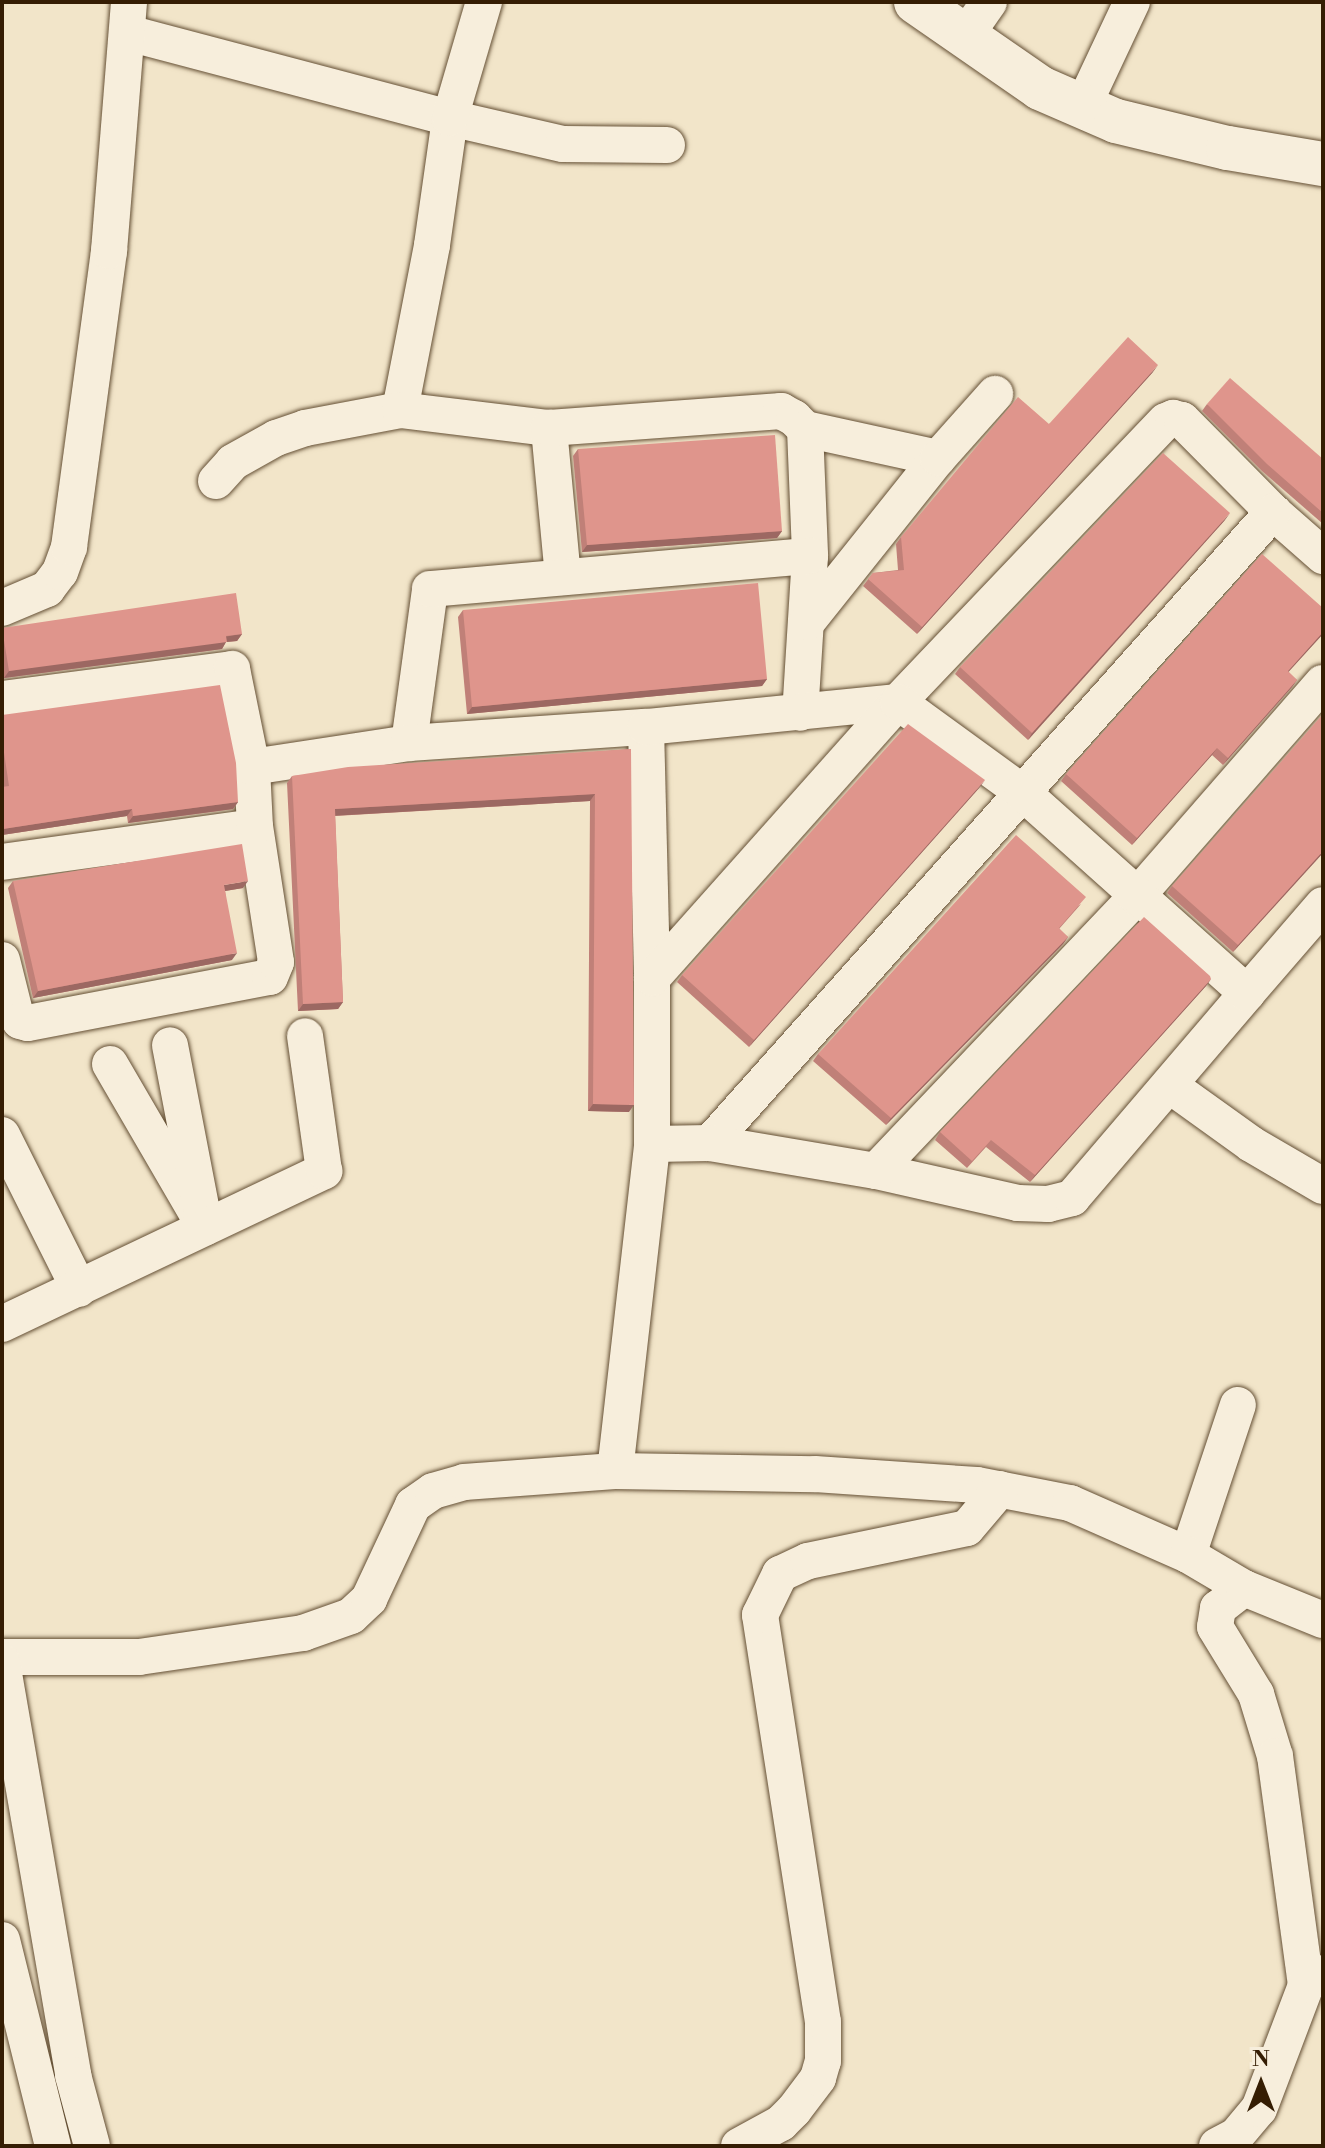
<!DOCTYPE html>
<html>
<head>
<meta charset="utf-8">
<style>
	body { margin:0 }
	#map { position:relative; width:1325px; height:2148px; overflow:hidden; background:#f2e5c9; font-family:"Libre Bodoni",serif }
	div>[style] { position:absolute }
	.roads { filter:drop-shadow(0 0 2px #644f34) drop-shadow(0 0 2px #644f34) }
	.minor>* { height:36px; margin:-18px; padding:0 18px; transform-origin:18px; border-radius:18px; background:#f7eedc }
	.tertiary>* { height:44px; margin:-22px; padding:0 22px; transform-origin:22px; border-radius:22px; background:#f7eedc }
	.wall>* { inset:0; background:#c08078 }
	.shaded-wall>* { inset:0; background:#9c6862 }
	.building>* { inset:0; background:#df958c }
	span { translate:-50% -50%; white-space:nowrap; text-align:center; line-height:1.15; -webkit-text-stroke:7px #f7eedc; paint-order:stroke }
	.frame { position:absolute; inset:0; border:4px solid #351d03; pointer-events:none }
	.north { position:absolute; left:1221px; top:2044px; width:80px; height:80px; -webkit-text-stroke:6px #f7eedc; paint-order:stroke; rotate:0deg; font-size:22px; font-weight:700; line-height:32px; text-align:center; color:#351d03 }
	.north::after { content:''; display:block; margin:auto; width:28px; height:36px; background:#351d03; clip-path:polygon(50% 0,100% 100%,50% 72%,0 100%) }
</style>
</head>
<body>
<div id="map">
	<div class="roads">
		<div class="minor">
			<i style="left:128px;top:33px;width:333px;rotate:14.8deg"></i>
			<i style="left:450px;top:118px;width:116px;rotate:13deg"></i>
			<i style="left:563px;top:144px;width:104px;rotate:0.6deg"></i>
			<i style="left:966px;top:35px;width:40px;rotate:-55.1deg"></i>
			<i style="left:1083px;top:106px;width:115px;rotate:-64.8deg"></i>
			<i style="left:400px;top:410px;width:168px;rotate:-79deg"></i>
			<i style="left:432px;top:245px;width:128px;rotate:-81.9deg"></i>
			<i style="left:450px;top:118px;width:121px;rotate:-73.7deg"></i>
			<i style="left:805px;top:429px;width:136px;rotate:12.3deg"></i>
			<i style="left:216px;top:481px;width:25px;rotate:-48deg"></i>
			<i style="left:233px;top:462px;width:49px;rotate:-29.2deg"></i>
			<i style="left:276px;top:438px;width:31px;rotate:-19deg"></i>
			<i style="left:305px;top:428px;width:97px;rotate:-10.7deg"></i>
			<i style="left:400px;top:410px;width:150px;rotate:6.9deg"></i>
			<i style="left:563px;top:577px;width:150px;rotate:-95.4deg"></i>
			<i style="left:549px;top:428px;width:233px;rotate:-4.2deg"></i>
			<i style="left:781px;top:411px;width:15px;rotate:28deg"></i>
			<i style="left:794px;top:418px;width:16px;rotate:45deg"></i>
			<i style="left:805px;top:429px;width:127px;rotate:87.7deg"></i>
			<i style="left:810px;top:556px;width:157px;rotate:93.6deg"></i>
			<i style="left:2px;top:608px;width:49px;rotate:-22.9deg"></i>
			<i style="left:47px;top:589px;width:21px;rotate:-53deg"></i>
			<i style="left:60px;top:572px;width:27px;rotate:-70deg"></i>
			<i style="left:69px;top:547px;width:299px;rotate:-82.3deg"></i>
			<i style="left:109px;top:251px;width:250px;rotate:-85.4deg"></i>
			<i style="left:807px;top:622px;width:210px;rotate:-51.4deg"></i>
			<i style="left:938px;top:458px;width:86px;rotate:-48.3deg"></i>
			<i style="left:2px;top:699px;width:232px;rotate:-7.4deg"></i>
			<i style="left:232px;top:669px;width:100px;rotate:78.5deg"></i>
			<i style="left:646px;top:727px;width:251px;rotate:88.6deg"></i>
			<i style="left:409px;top:743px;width:155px;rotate:-82.2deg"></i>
			<i style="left:430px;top:589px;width:381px;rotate:-5deg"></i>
			<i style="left:2px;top:862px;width:255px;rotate:-7.9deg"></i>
			<i style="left:2px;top:960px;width:54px;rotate:76deg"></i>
			<i style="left:15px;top:1012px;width:10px;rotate:61deg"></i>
			<i style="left:20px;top:1021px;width:8px;rotate:14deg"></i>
			<i style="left:28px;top:1023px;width:246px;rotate:-10.8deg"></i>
			<i style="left:270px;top:977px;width:16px;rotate:-68deg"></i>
			<i style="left:276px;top:962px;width:137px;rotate:-98.8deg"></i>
			<i style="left:255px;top:827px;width:60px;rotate:-92.9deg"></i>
			<i style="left:252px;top:767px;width:159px;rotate:-8.7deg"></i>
			<i style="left:409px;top:743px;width:238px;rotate:-3.9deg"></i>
			<i style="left:646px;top:727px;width:253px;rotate:-5.7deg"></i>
			<i style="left:898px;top:702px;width:388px;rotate:-46.4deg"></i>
			<i style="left:1166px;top:421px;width:8px;rotate:-23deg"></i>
			<i style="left:1173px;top:418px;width:9px;rotate:13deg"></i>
			<i style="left:1182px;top:420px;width:129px;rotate:45.3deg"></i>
			<i style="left:1273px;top:512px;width:67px;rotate:41.3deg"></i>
			<i style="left:110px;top:1064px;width:189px;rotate:59.8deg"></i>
			<i style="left:205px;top:1227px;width:185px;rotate:-100.9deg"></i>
			<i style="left:1169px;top:1085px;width:101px;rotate:35.7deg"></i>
			<i style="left:1251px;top:1144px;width:83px;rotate:30.3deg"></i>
			<i style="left:2px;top:1135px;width:172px;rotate:63.4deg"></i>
			<i style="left:710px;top:1143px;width:846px;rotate:-48.26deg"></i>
			<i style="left:652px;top:1144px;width:58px;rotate:-1deg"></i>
			<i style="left:710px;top:1143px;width:168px;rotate:9.6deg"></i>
			<i style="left:876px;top:1171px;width:146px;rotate:12.7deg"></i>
			<i style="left:1018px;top:1203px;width:30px;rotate:2deg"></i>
			<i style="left:1048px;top:1204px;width:25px;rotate:-14deg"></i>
			<i style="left:1072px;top:1198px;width:270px;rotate:-49.5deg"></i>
			<i style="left:876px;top:1171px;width:378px;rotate:-46.5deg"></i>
			<i style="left:1136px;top:897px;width:284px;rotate:-48.9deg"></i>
			<i style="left:2px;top:1324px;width:357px;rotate:-25.4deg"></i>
			<i style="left:324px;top:1171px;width:136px;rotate:-98deg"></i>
			<i style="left:615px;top:1471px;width:329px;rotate:-83.5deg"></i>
			<i style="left:652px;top:1144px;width:166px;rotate:-90deg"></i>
			<i style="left:652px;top:978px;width:370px;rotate:-48.3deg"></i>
			<i style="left:898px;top:702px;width:153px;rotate:36deg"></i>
			<i style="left:1022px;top:792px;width:302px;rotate:41.8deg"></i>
			<i style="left:1247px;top:993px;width:116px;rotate:-49.2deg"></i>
			<i style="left:1188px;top:1555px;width:158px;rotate:-71.6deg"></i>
			<i style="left:1244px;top:1588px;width:33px;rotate:142deg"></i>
			<i style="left:1218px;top:1608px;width:19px;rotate:99deg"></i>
			<i style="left:1215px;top:1627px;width:79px;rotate:58.5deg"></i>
			<i style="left:1256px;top:1694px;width:65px;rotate:73deg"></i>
			<i style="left:1275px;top:1756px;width:231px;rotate:82.3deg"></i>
			<i style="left:2px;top:1657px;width:137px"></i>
			<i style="left:139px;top:1657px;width:166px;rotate:-8.3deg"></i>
			<i style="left:303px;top:1633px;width:51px;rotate:-19.5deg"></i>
			<i style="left:351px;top:1616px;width:25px;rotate:-43deg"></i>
			<i style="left:369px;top:1599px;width:104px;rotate:-64.9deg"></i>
			<i style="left:413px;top:1505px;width:24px;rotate:-35deg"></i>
			<i style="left:433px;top:1491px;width:32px;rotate:-16deg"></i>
			<i style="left:464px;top:1482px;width:151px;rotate:-4.2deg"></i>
			<i style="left:615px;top:1471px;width:200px;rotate:0.9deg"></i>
			<i style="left:815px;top:1474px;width:162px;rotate:3.9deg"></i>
			<i style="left:977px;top:1485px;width:95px;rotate:11deg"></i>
			<i style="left:1070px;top:1503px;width:129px;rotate:23.8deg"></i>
			<i style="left:1188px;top:1555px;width:65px;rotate:30.5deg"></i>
			<i style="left:1244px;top:1588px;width:85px;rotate:22.1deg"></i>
			<i style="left:2px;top:1662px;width:419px;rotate:80.2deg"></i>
			<i style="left:73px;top:2075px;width:73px;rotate:75deg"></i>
			<i style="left:2px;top:1940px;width:212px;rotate:76.1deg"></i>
			<i style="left:739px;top:2146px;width:48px;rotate:-28.7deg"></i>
			<i style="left:781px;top:2123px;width:18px;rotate:-45deg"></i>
			<i style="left:794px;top:2110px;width:40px;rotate:-53deg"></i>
			<i style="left:818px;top:2078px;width:18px;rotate:-74deg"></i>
			<i style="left:823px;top:2061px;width:39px;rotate:-90deg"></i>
			<i style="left:823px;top:2022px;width:412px;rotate:-98.8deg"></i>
			<i style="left:760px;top:1615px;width:46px;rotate:-64deg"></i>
			<i style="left:780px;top:1574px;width:31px;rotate:-25deg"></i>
			<i style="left:808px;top:1561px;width:162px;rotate:-11.7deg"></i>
			<i style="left:967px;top:1528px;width:51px;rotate:-49.8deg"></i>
			<i style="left:1217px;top:2146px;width:21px;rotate:-28deg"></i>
			<i style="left:1236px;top:2136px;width:35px;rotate:-50deg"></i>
			<i style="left:1259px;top:2109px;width:133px;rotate:-69.2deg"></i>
			<i style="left:1306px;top:1985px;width:21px;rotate:-35deg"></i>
		</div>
		<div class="tertiary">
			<i style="left:916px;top:2px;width:151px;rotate:34.7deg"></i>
			<i style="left:1040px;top:88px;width:83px;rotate:23.5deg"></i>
			<i style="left:1116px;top:121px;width:115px;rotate:13.6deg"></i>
			<i style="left:1228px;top:148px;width:96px;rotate:9.6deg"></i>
		</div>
	</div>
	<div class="wall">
		<i style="clip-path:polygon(1153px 372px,917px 634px,863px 586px,873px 573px,898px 570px,896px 544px,901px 537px,1049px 424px)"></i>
		<i style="clip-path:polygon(1207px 404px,1323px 459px,1323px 524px,1262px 471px,1202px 411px)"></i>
		<i style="clip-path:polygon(578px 449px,782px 531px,777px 538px,582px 552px,573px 456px)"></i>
		<i style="clip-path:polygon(1225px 520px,1028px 740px,955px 674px,960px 667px)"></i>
		<i style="clip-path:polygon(1323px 608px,1323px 634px,1288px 672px,1297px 680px,1292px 687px,1223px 765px,1212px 755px,1132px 845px,1061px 781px,1066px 774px)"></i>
		<i style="clip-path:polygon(463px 610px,767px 679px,762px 686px,467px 714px,458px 617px)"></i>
		<i style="clip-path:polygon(2px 628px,242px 634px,237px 641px,226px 642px,222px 649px,4px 678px,2px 667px)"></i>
		<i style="clip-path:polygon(2px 715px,238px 802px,233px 809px,128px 823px,127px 816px,2px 835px,2px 787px,3px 787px,2px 779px)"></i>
		<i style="clip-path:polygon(631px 749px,629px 1112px,588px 1111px,590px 801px,335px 816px,343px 1002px,338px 1009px,298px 1011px,287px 783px,292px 776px)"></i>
		<i style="clip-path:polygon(980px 787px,749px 1047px,677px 982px,682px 975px)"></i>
		<i style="clip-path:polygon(1323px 853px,1233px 952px,1167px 893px,1172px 886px)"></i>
		<i style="clip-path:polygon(13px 881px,243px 888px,225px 891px,232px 960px,33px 998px,8px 888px)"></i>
		<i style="clip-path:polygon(1081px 904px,1059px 929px,1068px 937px,1063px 944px,886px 1125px,813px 1061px,818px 1054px)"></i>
		<i style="clip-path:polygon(1211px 979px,1206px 986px,1030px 1182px,986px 1147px,967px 1168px,935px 1140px,940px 1132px)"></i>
	</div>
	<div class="shaded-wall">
		<i style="clip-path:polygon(1158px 365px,1153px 372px,917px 634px,922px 627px)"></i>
		<i style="clip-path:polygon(1230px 513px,1225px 520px,1028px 740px,1032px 733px)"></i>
		<i style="clip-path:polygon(782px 531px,777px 538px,582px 552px,587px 545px)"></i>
		<i style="clip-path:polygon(1323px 632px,1323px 634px,1283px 678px,1288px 671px)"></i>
		<i style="clip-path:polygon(242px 634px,237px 641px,226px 642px,222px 649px,4px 678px,9px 671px)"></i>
		<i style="clip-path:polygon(767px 679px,762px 686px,467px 714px,472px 707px)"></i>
		<i style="clip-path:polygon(1297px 680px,1292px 687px,1223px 765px,1228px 758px)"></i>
		<i style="clip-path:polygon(1217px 748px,1212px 755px,1132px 845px,1137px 838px)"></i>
		<i style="clip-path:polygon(985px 780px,980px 787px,749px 1047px,754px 1040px)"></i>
		<i style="clip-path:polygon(595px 794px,590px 801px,330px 816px,335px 809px)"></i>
		<i style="clip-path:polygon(238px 802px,233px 809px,128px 823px,133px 816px)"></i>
		<i style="clip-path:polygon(132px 809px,127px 816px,2px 835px,3px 829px)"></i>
		<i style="clip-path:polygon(1323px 851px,1323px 853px,1233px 952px,1238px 945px)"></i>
		<i style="clip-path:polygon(248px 881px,243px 888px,219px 892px,224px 885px)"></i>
		<i style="clip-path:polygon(1068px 937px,1063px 944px,886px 1125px,891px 1118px)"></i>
		<i style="clip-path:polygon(237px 953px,232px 960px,33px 998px,38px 991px)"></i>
		<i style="clip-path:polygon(1211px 979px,1206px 986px,1030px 1182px,1035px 1175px)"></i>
		<i style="clip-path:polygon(343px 1002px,338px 1009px,298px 1011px,303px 1004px)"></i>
		<i style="clip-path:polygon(593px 1104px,634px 1105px,629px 1112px,588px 1111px)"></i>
	</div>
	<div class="building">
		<i style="clip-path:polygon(1128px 337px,1158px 365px,922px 627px,868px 579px,873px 573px,904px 570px,901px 537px,1018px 397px,1049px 424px)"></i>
		<i style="clip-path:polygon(1230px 378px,1323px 459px,1323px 513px,1267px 464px,1207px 404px)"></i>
		<i style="clip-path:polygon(775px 435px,782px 531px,587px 545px,578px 449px)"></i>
		<i style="clip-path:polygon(1163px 453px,1230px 513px,1032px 733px,960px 667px)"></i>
		<i style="clip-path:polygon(1262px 554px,1323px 608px,1323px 632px,1288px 671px,1297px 680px,1228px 758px,1217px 748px,1137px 838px,1066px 774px)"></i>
		<i style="clip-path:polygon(758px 583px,767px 679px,472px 707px,463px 610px)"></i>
		<i style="clip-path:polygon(236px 593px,242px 634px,226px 636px,227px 642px,9px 671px,2px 628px)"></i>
		<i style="clip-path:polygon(220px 685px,236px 763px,238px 802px,133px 816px,132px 809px,3px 829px,2px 787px,9px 786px,2px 739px,2px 715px)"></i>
		<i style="clip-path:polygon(1323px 714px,1323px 851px,1238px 945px,1172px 886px)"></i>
		<i style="clip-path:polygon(908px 724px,985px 780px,754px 1040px,682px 975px)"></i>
		<i style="clip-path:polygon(631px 749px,634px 1105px,593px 1104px,595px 794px,335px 809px,343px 1002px,303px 1004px,292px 776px,348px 767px)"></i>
		<i style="clip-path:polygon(1016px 835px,1086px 897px,1059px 928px,1068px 937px,891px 1118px,818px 1054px)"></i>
		<i style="clip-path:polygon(242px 844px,248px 881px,224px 885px,237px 953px,38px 991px,13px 881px)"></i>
		<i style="clip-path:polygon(1144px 917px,1210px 976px,1211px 979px,1035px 1175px,991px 1140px,972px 1161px,940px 1132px)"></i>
	</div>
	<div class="frame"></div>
	<div class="north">N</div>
</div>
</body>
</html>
